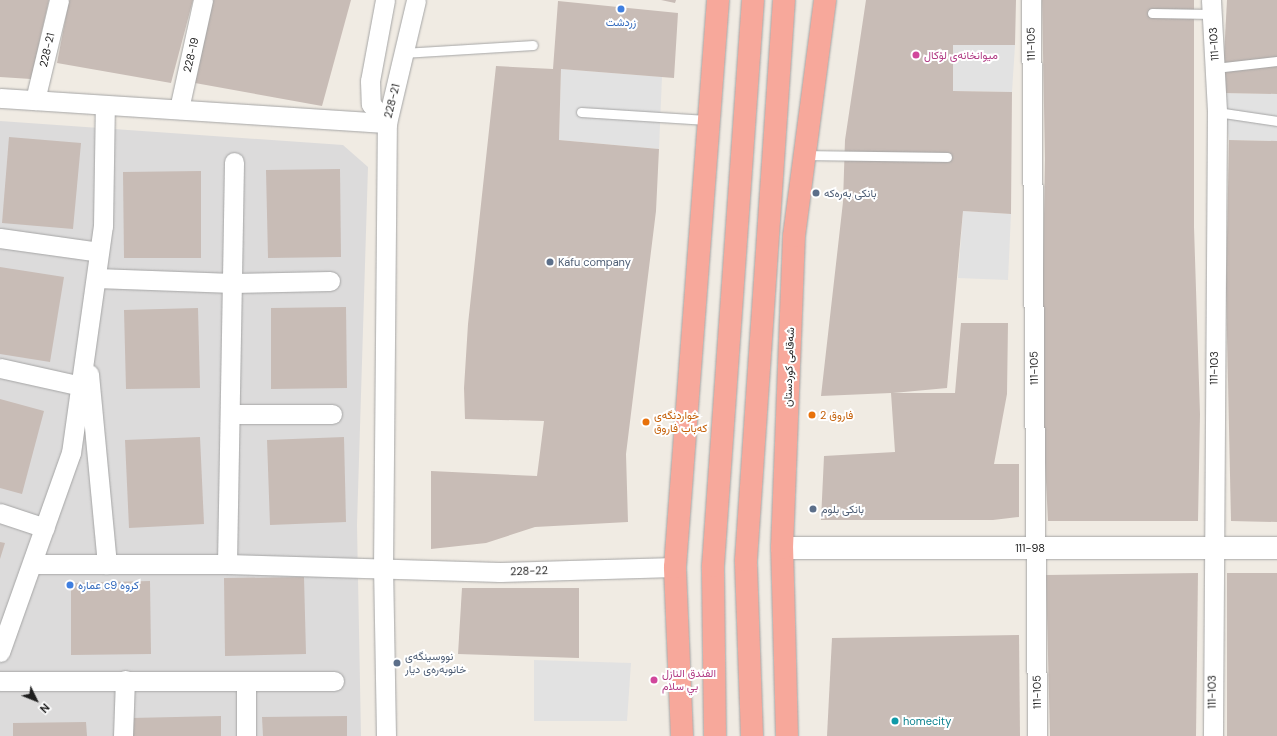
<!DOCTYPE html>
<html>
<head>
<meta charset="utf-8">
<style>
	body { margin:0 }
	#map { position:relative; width:1277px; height:736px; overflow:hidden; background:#f0ebe3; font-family:"DM Sans",Vazirmatn,sans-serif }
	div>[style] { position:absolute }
	.residential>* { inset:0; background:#dcdbdb }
	.parking>* { inset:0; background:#e2e2e2 }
	.building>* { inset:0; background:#c8bcb6 }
	.roads { filter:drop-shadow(0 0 1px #a5a5a5) drop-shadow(0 0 1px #a5a5a5) }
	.service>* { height:9px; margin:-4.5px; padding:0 4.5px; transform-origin:4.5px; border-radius:4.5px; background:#fff }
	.minor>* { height:19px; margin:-9.5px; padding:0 9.5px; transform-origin:9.5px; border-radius:9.5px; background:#fff }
	.tertiary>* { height:22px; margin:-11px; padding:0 11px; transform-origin:11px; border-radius:11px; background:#fff }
	.trunk>* { height:22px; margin:-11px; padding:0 11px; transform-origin:11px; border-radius:11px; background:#f7a89b }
	.dots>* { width:11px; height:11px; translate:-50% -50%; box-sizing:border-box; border:2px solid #fff; border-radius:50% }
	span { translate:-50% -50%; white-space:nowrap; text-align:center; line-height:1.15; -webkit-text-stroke:4px #fff; paint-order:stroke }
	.shop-label { font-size:11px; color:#366cbe }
	.left { translate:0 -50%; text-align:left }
	.street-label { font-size:11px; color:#1e1e1e }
	.hotel-label { font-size:11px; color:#b23c85 }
	.service-label { font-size:11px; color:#4e5e75 }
	.food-label { font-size:11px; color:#c56008 }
	.culture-label { font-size:11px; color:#0d838f }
	.north { position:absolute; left:16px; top:680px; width:40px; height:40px; -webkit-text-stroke:3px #fff; paint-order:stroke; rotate:133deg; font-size:11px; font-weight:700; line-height:16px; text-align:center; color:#1e1e1e }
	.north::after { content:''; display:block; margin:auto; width:14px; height:18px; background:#1e1e1e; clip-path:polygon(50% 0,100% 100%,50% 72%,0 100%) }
</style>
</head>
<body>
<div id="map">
	<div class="residential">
		<i style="clip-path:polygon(0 121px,343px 145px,368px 167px,357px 525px,361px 736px,0 736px)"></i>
	</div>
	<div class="parking">
		<i style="clip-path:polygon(953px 45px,1015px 45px,1012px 92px,953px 91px)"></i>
		<i style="clip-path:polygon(561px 69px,662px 77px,659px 149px,559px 140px)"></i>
		<i style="clip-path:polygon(1222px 93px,1277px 94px,1277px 141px,1229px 140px)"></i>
		<i style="clip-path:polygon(963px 211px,1011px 214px,1008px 280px,958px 278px)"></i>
		<i style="clip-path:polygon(534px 660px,631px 663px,627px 721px,534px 721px)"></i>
	</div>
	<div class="building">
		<i style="clip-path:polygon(0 0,49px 0,31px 79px,0 77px)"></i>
		<i style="clip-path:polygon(69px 0,193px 0,171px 83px,57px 63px)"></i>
		<i style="clip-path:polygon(213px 0,351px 0,322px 106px,195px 83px)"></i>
		<i style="clip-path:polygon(661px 0,676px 0,675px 3px)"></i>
		<i style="clip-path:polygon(866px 0,1016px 0,1015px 45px,953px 45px,953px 91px,1012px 92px,1011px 214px,963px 211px,947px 388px,893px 393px,955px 393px,961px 323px,1008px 323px,1007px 394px,994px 464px,1019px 464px,1019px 517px,993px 520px,821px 520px,824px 456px,895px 452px,891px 393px,821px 396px,843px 202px,845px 140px)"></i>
		<i style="clip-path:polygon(1042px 0,1194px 0,1194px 227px,1200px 414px,1198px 521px,1048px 521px,1041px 384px,1045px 159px)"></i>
		<i style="clip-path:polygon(1227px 0,1277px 0,1277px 94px,1222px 93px)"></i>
		<i style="clip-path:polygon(558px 1px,678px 13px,674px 78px,561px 69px,559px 140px,659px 149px,656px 211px,626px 454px,628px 522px,535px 527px,486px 543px,431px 549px,431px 471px,537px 476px,544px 421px,465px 419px,464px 388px,468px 324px,496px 66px,553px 69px)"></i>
		<i style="clip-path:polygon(9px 137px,81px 143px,73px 229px,2px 223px)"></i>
		<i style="clip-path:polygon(1229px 140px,1277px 141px,1277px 522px,1231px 521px,1226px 288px)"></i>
		<i style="clip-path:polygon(340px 169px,341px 257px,268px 258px,266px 170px)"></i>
		<i style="clip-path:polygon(201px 171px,201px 258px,124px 258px,123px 172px)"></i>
		<i style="clip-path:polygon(0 267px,64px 277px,50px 362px,0 354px)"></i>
		<i style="clip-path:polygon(346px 307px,347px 388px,271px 389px,271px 308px)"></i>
		<i style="clip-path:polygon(198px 308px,200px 388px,126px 389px,124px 310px)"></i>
		<i style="clip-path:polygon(0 399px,44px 411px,22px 494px,0 488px)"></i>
		<i style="clip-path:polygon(200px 437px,204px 524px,129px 528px,125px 440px)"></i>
		<i style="clip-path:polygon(344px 437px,346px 522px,270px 525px,267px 440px)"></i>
		<i style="clip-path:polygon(0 542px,5px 543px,0 559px)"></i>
		<i style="clip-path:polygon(1198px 573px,1196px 736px,1050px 736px,1046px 575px)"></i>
		<i style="clip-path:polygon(1227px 573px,1277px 573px,1277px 736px,1227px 736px)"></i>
		<i style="clip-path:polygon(304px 577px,306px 654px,225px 656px,224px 578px)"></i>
		<i style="clip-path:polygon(150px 581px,151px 654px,71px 655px,71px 583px)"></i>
		<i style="clip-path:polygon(462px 588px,579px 588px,579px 658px,458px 654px)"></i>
		<i style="clip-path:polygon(1019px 635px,1020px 736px,827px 736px,832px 638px)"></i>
		<i style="clip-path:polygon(221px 716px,221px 736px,131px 736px,131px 718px)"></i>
		<i style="clip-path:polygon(347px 716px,347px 736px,263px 736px,262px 717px)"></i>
		<i style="clip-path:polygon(86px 722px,87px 736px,13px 736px,13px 723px)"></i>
	</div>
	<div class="roads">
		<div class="service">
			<i style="left:1152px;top:13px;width:60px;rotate:1deg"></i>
			<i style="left:403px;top:53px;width:130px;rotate:-3.5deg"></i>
			<i style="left:1215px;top:68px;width:62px;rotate:-6.4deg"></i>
			<i style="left:581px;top:112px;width:126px;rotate:3.6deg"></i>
			<i style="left:1217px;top:112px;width:61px;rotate:8.5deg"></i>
			<i style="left:805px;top:155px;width:142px;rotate:0.8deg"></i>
		</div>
		<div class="minor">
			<i style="left:385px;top:0;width:82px;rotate:100.5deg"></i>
			<i style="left:370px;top:81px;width:23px;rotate:88deg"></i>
			<i style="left:371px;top:104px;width:25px;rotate:50deg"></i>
			<i style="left:1031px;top:0;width:736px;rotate:89.53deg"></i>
			<i style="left:1211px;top:0;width:112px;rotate:86.9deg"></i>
			<i style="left:1217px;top:112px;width:624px;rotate:90.37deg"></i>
			<i style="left:0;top:98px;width:388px;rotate:3.7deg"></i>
			<i style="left:35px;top:100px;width:103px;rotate:-76.5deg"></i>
			<i style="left:179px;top:109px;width:112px;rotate:-77.6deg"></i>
			<i style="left:0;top:238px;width:100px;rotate:8deg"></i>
			<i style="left:96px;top:278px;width:137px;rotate:2.1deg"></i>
			<i style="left:233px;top:283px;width:97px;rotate:-1.2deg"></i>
			<i style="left:0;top:368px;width:83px;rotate:12.5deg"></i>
			<i style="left:89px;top:374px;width:191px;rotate:84.6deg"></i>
			<i style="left:231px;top:414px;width:101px"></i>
			<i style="left:0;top:513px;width:47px;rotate:18.4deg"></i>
			<i style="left:34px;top:564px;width:193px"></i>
			<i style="left:227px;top:564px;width:273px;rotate:1.7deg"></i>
			<i style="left:500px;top:572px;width:175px;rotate:-1.6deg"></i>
			<i style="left:227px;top:564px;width:402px;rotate:-89deg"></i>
			<i style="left:0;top:652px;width:211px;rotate:-70.4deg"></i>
			<i style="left:71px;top:453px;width:229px;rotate:-82deg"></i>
			<i style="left:103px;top:226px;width:121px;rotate:-89.1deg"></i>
			<i style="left:0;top:681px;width:334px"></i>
			<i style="left:123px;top:736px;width:56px;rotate:-88deg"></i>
			<i style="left:246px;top:736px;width:55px;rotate:-90deg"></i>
			<i style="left:386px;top:736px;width:166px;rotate:-91deg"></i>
			<i style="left:383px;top:570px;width:447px;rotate:-89.5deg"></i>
			<i style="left:387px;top:123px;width:126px;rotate:-76.7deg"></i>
		</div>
		<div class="tertiary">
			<i style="left:782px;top:548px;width:495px"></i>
		</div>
		<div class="trunk">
			<i style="left:682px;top:736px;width:169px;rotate:-92.4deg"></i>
			<i style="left:675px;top:567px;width:569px;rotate:-85.66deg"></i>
			<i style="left:715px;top:736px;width:170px;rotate:-90.7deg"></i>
			<i style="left:713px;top:566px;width:567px;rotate:-85.96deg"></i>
			<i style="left:752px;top:736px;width:176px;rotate:-92deg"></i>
			<i style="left:746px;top:560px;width:561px;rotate:-86.12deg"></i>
			<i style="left:787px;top:736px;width:188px;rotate:-91.5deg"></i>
			<i style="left:782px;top:548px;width:312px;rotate:-87.8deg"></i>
			<i style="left:794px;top:236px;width:238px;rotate:-82.5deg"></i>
		</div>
	</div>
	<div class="dots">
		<i style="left:621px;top:9px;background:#3f7fe0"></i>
		<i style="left:916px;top:55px;background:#d1479c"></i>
		<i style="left:816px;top:193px;background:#5c6f8a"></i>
		<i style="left:550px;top:262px;background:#5c6f8a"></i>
		<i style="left:812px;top:415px;background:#e8710a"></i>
		<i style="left:646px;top:422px;background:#e8710a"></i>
		<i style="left:813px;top:509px;background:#5c6f8a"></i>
		<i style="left:70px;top:585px;background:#3f7fe0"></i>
		<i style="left:397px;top:663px;background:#5c6f8a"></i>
		<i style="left:654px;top:680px;background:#d1479c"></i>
		<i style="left:895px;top:721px;background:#0f9aa8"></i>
	</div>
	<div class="shop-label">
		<span style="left:621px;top:22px">زردشت</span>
		<span class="left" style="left:78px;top:585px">عماره c9 كروه</span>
	</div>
	<div class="street-label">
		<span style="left:1031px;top:44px;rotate:-91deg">111-105</span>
		<span style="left:1214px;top:44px;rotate:-94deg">111-103</span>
		<span style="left:47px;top:50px;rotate:-77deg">228-21</span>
		<span style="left:191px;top:55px;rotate:-77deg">228-19</span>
		<span style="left:392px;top:101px;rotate:-76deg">228-21</span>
		<span style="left:789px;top:367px;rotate:-88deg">شەقامی کوردستان</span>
		<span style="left:1034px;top:368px;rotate:-91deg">111-105</span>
		<span style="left:1214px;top:368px;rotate:-89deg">111-103</span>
		<span style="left:1030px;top:548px">111-98</span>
		<span style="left:529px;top:571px;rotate:-2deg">228-22</span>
		<span style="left:1037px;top:692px;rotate:-91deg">111-105</span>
		<span style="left:1212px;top:692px;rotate:-90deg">111-103</span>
	</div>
	<div class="hotel-label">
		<span class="left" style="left:924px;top:55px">میوانخانەی لۆکال</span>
		<span class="left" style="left:662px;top:680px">الفندق النازل<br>بي سلام</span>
	</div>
	<div class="service-label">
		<span class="left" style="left:824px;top:193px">بانکی بەرەکە</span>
		<span class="left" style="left:558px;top:262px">Kafu company</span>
		<span class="left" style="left:821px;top:509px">بانکی بلوم</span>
		<span class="left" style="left:405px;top:663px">نووسینگەی<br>خانوبەرەی دیار</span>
	</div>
	<div class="food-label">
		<span class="left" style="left:820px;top:415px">فاروق 2</span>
		<span class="left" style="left:654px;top:422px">خواردنگەی<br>کەباب فاروق</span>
	</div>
	<div class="culture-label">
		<span class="left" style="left:903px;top:721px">homecity</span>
	</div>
	<div class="north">N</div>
</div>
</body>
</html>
